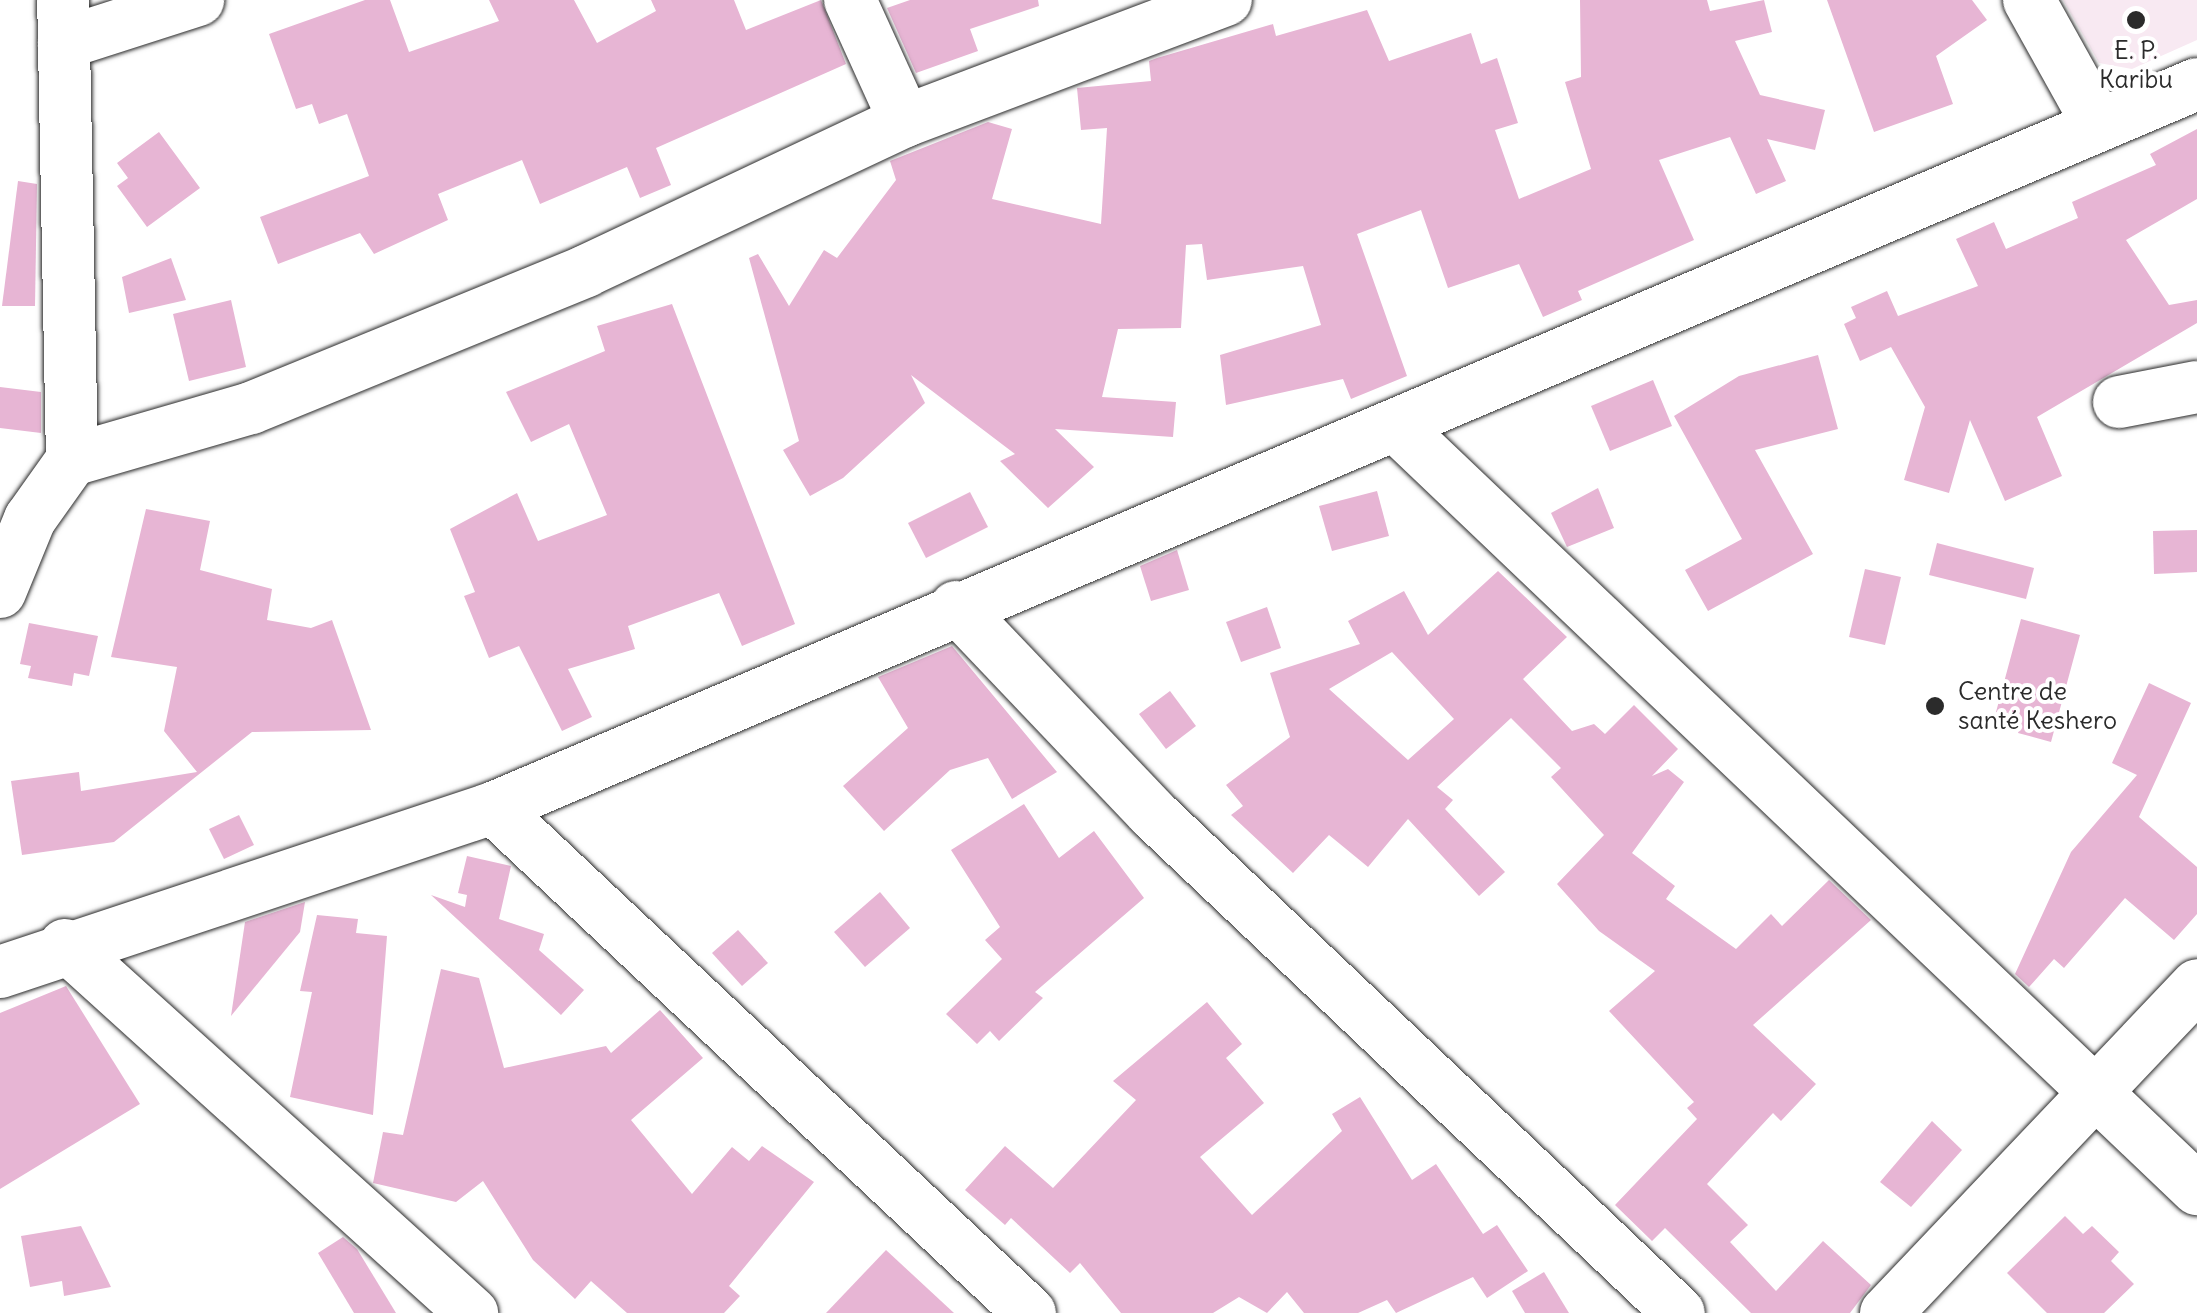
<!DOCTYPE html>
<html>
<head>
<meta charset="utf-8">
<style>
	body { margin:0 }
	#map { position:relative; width:2197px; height:1313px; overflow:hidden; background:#fff; font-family:Delius,sans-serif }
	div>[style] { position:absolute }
	.built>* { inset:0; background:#f8e9f2 }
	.building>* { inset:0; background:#e7b5d4 }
	.roads { filter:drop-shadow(0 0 2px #2b2b2b) drop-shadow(0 0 2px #2b2b2b) }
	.minor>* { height:52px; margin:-26px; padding:0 26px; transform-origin:26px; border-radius:26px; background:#fff }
	.dots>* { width:28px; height:28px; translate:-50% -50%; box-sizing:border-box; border:5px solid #fff; border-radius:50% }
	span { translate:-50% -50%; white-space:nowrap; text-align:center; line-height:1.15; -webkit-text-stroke:8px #fff; paint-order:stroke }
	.poi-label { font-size:25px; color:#2b2b2b }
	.left { translate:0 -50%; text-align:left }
</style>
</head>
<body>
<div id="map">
	<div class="built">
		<i style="clip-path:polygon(2063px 0,2197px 0,2197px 40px,2132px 69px,2099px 63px)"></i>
	</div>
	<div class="building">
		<i style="clip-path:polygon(365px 0,390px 0,409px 52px,499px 21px,489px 0,574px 0,597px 43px,656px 11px,651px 0,734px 0,746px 30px,821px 0,846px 64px,656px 148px,671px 185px,640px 198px,627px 167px,540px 204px,522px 160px,438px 194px,448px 220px,374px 254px,360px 233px,278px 264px,260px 217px,369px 176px,347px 114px,319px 124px,312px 104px,296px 109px,269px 34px)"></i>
		<i style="clip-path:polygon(910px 0,1038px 0,1039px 6px,970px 29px,978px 51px,916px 73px,887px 8px)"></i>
		<i style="clip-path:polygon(1580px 0,1707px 0,1710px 11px,1764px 0,1772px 32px,1735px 41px,1760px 95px,1825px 110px,1815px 150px,1767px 139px,1786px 181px,1756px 194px,1730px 137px,1659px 160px,1694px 240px,1578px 291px,1582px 300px,1543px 317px,1519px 264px,1448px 288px,1421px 210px,1357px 234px,1407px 376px,1351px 399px,1343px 379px,1226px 405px,1220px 355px,1321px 325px,1303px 266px,1207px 280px,1202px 244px,1186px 245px,1181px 328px,1118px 329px,1102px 397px,1176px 402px,1173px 437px,1055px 429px,1094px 467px,1048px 508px,1000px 461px,1015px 454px,911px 375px,925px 403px,843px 478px,810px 496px,783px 450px,799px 441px,749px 258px,758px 254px,789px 306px,824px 250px,837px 258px,896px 180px,890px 161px,988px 122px,1012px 129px,992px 199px,1101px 224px,1107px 128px,1081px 130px,1077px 88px,1151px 81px,1149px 61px,1157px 58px,1273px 24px,1276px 36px,1367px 10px,1389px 61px,1471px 33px,1481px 64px,1497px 58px,1518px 123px,1495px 130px,1519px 199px,1591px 169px,1565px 82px,1581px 77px)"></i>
		<i style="clip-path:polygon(1827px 0,1972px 0,1987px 20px,1936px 56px,1953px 104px,1874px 132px)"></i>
		<i style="clip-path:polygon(2197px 129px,2197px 199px,2126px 240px,2169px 305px,2197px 300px,2197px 323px,2037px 417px,2062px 476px,2005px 501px,1970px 420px,1949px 493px,1904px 480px,1925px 407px,1891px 347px,1860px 361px,1844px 324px,1856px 318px,1851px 307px,1887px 291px,1898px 316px,1978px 286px,1956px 239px,1994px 222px,2006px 249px,2078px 218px,2072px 202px,2156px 165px,2150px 154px)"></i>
		<i style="clip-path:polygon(159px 132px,200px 188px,147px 227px,117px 186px,128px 178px,117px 163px)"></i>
		<i style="clip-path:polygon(18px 181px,37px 184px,35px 306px,2px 306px)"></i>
		<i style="clip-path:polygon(171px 258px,186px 300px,129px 313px,122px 277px)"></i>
		<i style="clip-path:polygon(231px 300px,246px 367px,189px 381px,173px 314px)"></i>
		<i style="clip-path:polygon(672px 304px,795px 624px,742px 646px,719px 593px,628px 626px,635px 649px,568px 669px,592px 717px,562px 731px,519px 646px,489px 658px,464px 596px,475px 592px,450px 529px,517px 493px,538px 541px,607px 515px,569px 424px,531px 442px,506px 392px,605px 351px,597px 326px)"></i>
		<i style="clip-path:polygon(1818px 355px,1838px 429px,1755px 450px,1813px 554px,1708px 611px,1685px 570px,1742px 539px,1674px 416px,1739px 376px)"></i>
		<i style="clip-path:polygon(1653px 380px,1672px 426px,1610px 451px,1591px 406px)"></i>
		<i style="clip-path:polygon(0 387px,41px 392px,41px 433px,0 428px)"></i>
		<i style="clip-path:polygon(1598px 488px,1614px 528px,1567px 547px,1551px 513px)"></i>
		<i style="clip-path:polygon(1377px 491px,1389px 536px,1332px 551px,1319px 506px)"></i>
		<i style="clip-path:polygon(970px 492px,988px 527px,926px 558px,908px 523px)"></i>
		<i style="clip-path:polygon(146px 509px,210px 521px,200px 570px,272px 589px,267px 620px,311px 628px,332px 620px,371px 730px,252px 732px,114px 842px,22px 855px,11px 781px,79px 772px,81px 791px,197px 772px,164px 731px,177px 667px,111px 657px)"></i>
		<i style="clip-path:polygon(2197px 530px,2197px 572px,2154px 574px,2153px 531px)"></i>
		<i style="clip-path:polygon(1937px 543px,2034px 568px,2026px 599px,1929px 575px)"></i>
		<i style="clip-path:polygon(1177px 550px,1189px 590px,1151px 601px,1140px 566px)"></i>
		<i style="clip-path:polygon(1865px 569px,1901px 577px,1885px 645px,1849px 637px)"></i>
		<i style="clip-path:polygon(evenodd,1498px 571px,1567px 637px,1523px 679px,1572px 731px,1594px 724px,1605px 734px,1634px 705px,1678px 749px,1652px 776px,1668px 769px,1684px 782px,1632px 853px,1675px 886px,1666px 899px,1736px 949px,1771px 914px,1782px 926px,1829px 880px,1871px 920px,1753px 1025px,1816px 1084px,1781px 1121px,1773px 1113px,1707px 1184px,1748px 1225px,1730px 1242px,1776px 1291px,1823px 1241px,1871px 1285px,1850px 1313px,1751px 1313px,1665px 1228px,1652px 1241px,1615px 1205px,1697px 1119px,1687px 1108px,1694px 1102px,1609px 1011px,1655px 971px,1599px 931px,1557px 884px,1604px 835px,1551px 777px,1561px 768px,1511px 718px,1437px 787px,1453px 800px,1445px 809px,1505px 872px,1479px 896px,1408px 819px,1368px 867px,1329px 835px,1293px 873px,1231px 815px,1243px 806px,1226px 785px,1290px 737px,1270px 673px,1360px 644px,1348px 621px,1404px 591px,1428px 635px,1498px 571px,1392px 652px,1454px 719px,1408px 760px,1329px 689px,1392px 652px)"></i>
		<i style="clip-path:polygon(1267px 607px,1281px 648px,1241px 662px,1226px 622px)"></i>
		<i style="clip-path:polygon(2021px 619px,2080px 635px,2051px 742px,2018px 733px,2022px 718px,1996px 712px)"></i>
		<i style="clip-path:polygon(29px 623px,98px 636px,89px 676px,74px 673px,72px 686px,28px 678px,31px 666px,20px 664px)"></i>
		<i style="clip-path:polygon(952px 646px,1057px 772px,1012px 799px,988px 758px,950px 770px,884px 831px,843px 786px,908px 728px,878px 677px)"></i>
		<i style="clip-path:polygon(2149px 683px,2191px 703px,2139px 817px,2197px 867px,2197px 914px,2174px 940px,2125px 898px,2064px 968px,2054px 959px,2029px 987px,2015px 974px,2071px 852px,2137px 775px,2112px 763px)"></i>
		<i style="clip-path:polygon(1170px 691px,1196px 726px,1166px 749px,1139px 714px)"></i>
		<i style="clip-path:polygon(1024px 804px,1059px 858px,1094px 831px,1144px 898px,1035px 992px,1043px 998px,999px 1041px,990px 1031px,977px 1044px,946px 1014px,1002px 959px,985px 940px,1000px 927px,951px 850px)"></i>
		<i style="clip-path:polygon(239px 815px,254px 845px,224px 859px,209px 829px)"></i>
		<i style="clip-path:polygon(467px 856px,511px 866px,499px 919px,544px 934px,539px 950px,584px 990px,561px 1015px,431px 895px,465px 907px,467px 895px,458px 893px)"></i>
		<i style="clip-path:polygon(880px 892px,910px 928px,865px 967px,834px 932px)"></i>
		<i style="clip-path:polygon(305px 902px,300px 932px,231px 1016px,245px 922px)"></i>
		<i style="clip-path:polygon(317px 915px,358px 919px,356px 933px,387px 936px,373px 1115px,290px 1097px,312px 992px,300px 991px)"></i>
		<i style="clip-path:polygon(738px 930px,768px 963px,742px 986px,712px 953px)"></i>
		<i style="clip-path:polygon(441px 969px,479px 978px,504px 1068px,606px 1046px,611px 1053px,660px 1010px,703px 1058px,631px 1120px,692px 1194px,732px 1147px,749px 1161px,762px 1146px,814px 1182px,729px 1286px,740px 1296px,724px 1313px,627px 1313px,591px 1281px,575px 1299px,533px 1260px,483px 1181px,456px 1202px,373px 1183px,383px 1132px,403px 1135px)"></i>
		<i style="clip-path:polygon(66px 986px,140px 1104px,0 1189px,0 1013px)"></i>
		<i style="clip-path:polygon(1207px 1002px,1242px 1044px,1226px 1058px,1264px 1103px,1200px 1157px,1252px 1215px,1342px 1131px,1332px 1114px,1360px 1097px,1412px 1180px,1436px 1164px,1483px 1234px,1497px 1225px,1528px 1271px,1487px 1298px,1473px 1277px,1396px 1313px,1387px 1300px,1358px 1313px,1304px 1313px,1287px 1292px,1267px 1313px,1239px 1297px,1213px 1313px,1121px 1313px,1080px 1263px,1070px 1273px,1011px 1218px,1005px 1225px,965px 1190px,1005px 1146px,1053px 1188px,1136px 1100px,1113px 1081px)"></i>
		<i style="clip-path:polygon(1932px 1121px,1962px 1150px,1911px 1207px,1880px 1182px)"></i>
		<i style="clip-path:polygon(2065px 1216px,2083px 1234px,2092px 1226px,2119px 1252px,2111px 1261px,2134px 1284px,2104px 1313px,2047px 1313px,2007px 1273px)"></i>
		<i style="clip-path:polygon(81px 1226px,111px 1287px,64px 1296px,62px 1281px,30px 1287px,21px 1236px)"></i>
		<i style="clip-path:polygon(343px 1237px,357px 1249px,396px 1313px,354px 1313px,318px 1253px)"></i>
		<i style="clip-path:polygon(886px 1250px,954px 1313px,826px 1313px)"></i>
		<i style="clip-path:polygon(1544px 1272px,1569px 1313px,1525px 1313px,1512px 1291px)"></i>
	</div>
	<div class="roads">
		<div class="minor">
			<i style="left:850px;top:0;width:133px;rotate:65.6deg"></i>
			<i style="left:2029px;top:0;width:140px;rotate:60.9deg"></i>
			<i style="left:64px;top:43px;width:141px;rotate:-17.8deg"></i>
			<i style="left:2119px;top:402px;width:79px;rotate:-10.9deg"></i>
			<i style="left:1397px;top:427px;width:1105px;rotate:43.61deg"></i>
			<i style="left:72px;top:460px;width:186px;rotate:-16.2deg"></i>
			<i style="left:251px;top:408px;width:362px;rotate:-22.2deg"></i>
			<i style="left:586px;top:271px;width:353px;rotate:-25.2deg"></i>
			<i style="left:905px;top:121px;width:343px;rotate:-20.7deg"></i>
			<i style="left:0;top:592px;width:79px;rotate:-67.7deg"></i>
			<i style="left:30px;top:519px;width:72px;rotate:-54.6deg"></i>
			<i style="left:72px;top:460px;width:460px;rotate:-91.1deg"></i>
			<i style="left:956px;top:607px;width:284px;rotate:46.4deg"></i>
			<i style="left:1152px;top:813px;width:726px;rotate:43.49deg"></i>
			<i style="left:493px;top:808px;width:737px;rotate:43.24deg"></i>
			<i style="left:65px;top:945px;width:549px;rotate:42.12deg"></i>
			<i style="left:0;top:972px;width:520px;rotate:-18.4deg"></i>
			<i style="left:493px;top:808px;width:1851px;rotate:-23.02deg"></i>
			<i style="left:1886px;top:1313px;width:452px;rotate:-46.5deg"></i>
		</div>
	</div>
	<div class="dots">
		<i style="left:2136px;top:20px;background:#2b2b2b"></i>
		<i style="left:1935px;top:706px;background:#2b2b2b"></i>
	</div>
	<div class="poi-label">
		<span style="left:2136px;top:65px">E. P.<br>Karibu</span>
		<span class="left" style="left:1958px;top:706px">Centre de<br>santé Keshero</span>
	</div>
</div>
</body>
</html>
